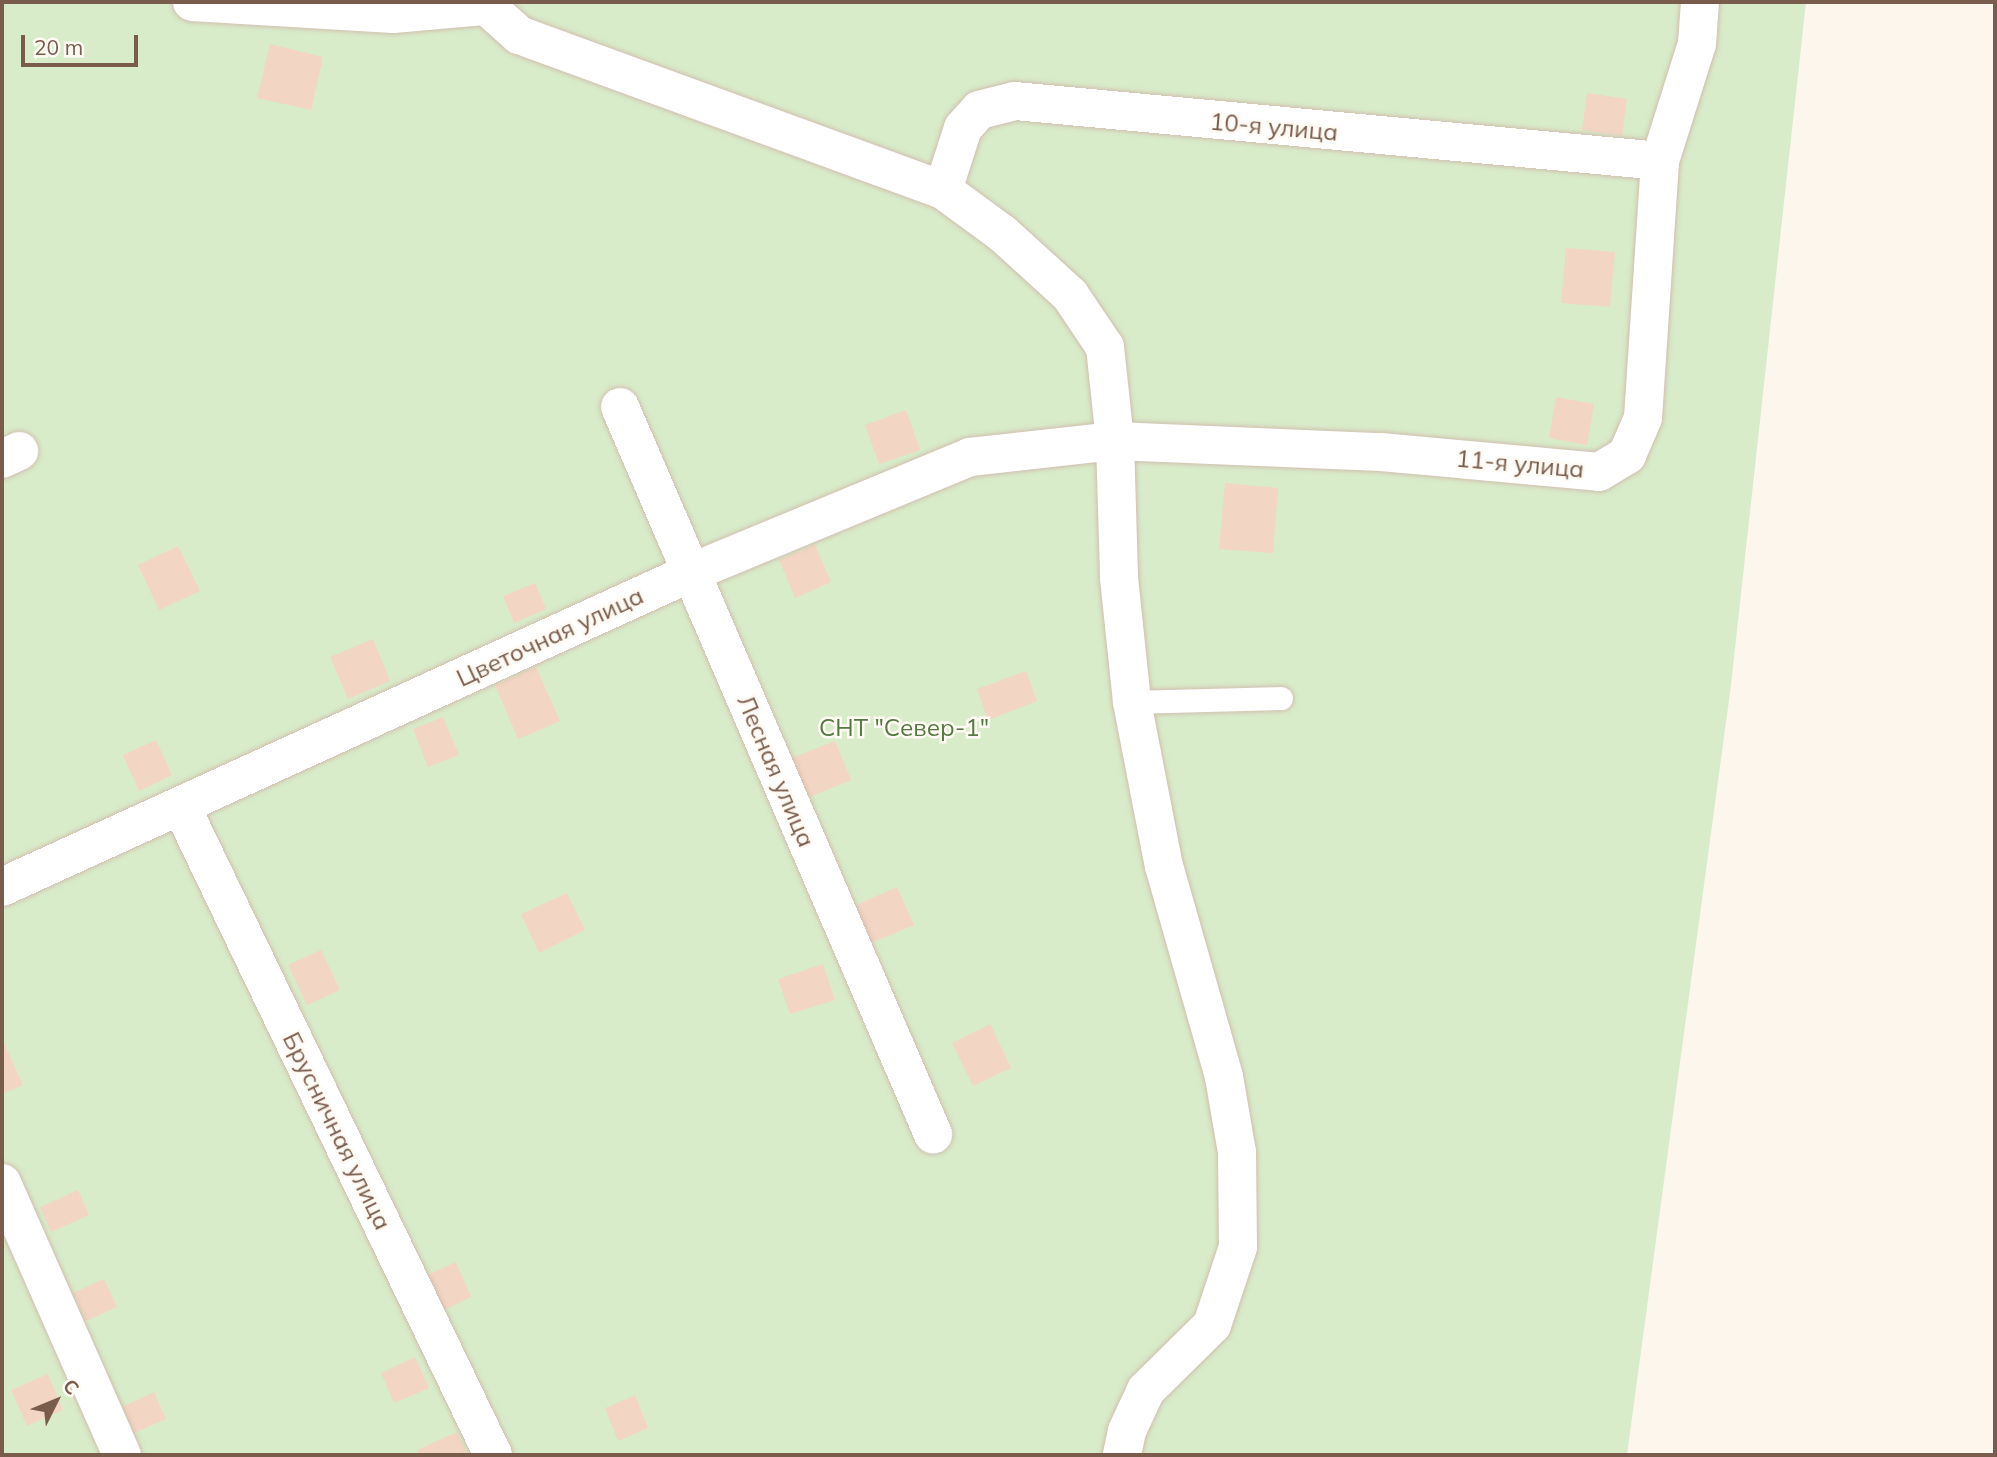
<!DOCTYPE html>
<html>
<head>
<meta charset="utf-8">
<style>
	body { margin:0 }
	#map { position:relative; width:1997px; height:1457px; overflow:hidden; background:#fdf6ec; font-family:Mulish,sans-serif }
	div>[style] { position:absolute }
	.green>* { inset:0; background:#d8ecc9 }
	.building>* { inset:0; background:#f3d5c3 }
	.roads { filter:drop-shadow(0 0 2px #d1beb0) drop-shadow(0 0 2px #d1beb0) }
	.service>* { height:23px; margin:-11.5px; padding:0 11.5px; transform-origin:11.5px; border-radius:11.5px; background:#fff }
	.minor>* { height:38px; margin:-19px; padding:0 19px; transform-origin:19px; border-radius:19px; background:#fff }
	span { translate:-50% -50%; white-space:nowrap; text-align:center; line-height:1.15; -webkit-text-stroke:5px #fffaf3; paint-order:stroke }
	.street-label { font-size:24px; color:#7a5c4d }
	.park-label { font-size:24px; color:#537a41 }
	.frame { position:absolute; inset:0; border:4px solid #7a5c4d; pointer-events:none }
	.north { position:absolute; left:21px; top:1366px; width:70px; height:70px; -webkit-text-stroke:5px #fffaf3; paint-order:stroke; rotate:47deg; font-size:19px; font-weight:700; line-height:28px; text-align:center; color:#7a5c4d }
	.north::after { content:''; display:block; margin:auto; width:24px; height:32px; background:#7a5c4d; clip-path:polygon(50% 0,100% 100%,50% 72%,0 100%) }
	.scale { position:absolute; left:21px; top:35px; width:117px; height:32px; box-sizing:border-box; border:4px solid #7a5c4d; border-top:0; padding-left:9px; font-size:21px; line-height:24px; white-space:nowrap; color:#7a5c4d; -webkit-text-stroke:5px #fffaf3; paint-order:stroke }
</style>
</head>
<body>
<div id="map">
	<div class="green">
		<i style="clip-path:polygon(2px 2px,1806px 2px,1731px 685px,1627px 1455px,2px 1455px)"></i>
	</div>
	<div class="building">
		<i style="clip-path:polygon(270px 44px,323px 57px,311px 110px,257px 98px)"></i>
		<i style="clip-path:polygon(1587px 93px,1627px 99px,1622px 136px,1582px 130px)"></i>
		<i style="clip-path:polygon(1566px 248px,1615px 252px,1610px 307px,1561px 303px)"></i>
		<i style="clip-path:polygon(1556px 397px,1594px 404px,1587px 445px,1549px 438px)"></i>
		<i style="clip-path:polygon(906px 410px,920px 450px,879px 464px,865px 425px)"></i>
		<i style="clip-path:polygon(1225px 483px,1278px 488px,1273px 553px,1219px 549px)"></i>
		<i style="clip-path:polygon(815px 545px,831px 582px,795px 598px,779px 560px)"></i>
		<i style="clip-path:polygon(178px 546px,200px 591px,159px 610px,138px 565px)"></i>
		<i style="clip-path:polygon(535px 583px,546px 609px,514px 623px,503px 596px)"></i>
		<i style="clip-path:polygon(373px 639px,390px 681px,348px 699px,330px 657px)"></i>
		<i style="clip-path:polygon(536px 667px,560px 721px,518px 739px,495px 685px)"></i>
		<i style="clip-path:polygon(1026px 671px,1037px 701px,988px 720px,977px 689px)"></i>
		<i style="clip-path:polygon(443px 717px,459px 755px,428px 767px,413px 729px)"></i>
		<i style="clip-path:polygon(156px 740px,172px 775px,139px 791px,123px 755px)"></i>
		<i style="clip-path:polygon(835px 741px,851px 780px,805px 799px,789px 759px)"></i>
		<i style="clip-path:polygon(897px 887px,914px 925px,871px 943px,854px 906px)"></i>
		<i style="clip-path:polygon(567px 893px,585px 930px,539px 953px,521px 914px)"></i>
		<i style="clip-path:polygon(321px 950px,340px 990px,307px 1005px,288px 965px)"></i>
		<i style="clip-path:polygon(823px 964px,835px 1000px,790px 1014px,778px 979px)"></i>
		<i style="clip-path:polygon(990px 1024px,1011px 1068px,973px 1086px,952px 1043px)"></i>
		<i style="clip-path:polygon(2px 1039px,23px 1085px,2px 1094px)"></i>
		<i style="clip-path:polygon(78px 1190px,89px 1215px,51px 1232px,40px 1207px)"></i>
		<i style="clip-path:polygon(456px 1262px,471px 1297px,439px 1312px,423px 1277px)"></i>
		<i style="clip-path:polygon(104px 1279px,117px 1307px,86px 1321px,73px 1293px)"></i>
		<i style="clip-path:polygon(415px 1357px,429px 1388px,394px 1403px,381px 1373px)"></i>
		<i style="clip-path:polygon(48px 1374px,63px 1410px,27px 1426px,11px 1390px)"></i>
		<i style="clip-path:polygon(154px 1392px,166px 1419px,134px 1433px,122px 1407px)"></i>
		<i style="clip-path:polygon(635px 1395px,648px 1428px,618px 1441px,605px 1408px)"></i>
		<i style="clip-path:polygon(457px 1432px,468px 1455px,420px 1455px,417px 1450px)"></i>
	</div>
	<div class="roads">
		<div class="service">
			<i style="left:1132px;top:702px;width:149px;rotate:-1.5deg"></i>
		</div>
		<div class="minor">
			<i style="left:192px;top:2px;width:201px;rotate:3.4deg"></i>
			<i style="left:393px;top:14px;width:91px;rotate:-5deg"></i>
			<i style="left:482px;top:2px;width:50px;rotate:41.7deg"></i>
			<i style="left:519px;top:35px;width:451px;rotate:20.1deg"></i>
			<i style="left:943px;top:190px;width:74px;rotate:36.3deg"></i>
			<i style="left:1003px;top:234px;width:91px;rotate:42.3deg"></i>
			<i style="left:1070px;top:295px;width:63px;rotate:56.1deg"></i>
			<i style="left:1105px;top:347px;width:95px;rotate:83.9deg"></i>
			<i style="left:1115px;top:441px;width:137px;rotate:88.3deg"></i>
			<i style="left:1119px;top:578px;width:125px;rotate:84deg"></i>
			<i style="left:1132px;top:702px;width:167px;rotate:79deg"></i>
			<i style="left:1164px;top:866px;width:219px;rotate:74.1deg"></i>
			<i style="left:1224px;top:1077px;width:76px;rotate:80.2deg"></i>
			<i style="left:1237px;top:1152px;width:95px;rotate:89.4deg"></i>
			<i style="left:1238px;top:1247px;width:82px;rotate:108.4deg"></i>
			<i style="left:1212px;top:1325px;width:93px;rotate:135.4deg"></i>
			<i style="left:1146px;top:1390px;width:45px;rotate:114.9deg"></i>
			<i style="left:1127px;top:1431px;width:25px;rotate:102deg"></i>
			<i style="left:943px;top:190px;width:65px;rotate:-72.1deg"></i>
			<i style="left:963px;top:128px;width:24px;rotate:-48deg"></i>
			<i style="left:979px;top:110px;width:37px;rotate:-14deg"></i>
			<i style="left:1015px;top:101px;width:648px;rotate:5.31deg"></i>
			<i style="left:620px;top:407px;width:792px;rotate:66.71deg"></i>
			<i style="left:2px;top:459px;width:19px;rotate:-25deg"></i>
			<i style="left:181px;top:806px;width:720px;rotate:64.32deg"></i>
			<i style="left:2px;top:887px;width:756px;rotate:-24.53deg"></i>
			<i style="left:690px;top:573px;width:303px;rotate:-22.5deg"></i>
			<i style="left:970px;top:457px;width:146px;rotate:-6.3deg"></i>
			<i style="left:1115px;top:441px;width:266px;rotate:2.4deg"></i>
			<i style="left:1381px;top:452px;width:219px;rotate:5.2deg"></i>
			<i style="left:1599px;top:472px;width:33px;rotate:-31deg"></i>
			<i style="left:1627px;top:455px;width:40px;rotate:-66.6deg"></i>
			<i style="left:1643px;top:418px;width:258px;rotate:-86.2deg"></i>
			<i style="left:1660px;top:161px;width:123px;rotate:-72.5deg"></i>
			<i style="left:1697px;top:44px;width:42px;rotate:-85.9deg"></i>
			<i style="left:2px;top:1183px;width:297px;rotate:66.2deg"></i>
		</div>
	</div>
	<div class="street-label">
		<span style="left:1274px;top:127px;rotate:5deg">10-я улица</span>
		<span style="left:1520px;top:464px;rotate:5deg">11-я улица</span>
		<span style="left:550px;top:637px;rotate:-25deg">Цветочная улица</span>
		<span style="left:776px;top:771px;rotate:67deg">Лесная улица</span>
		<span style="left:337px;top:1131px;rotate:64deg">Брусничная улица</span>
	</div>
	<div class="park-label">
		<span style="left:904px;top:728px">СНТ "Север-1"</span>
	</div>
	<div class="frame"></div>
	<div class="north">С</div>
	<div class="scale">20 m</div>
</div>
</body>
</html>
